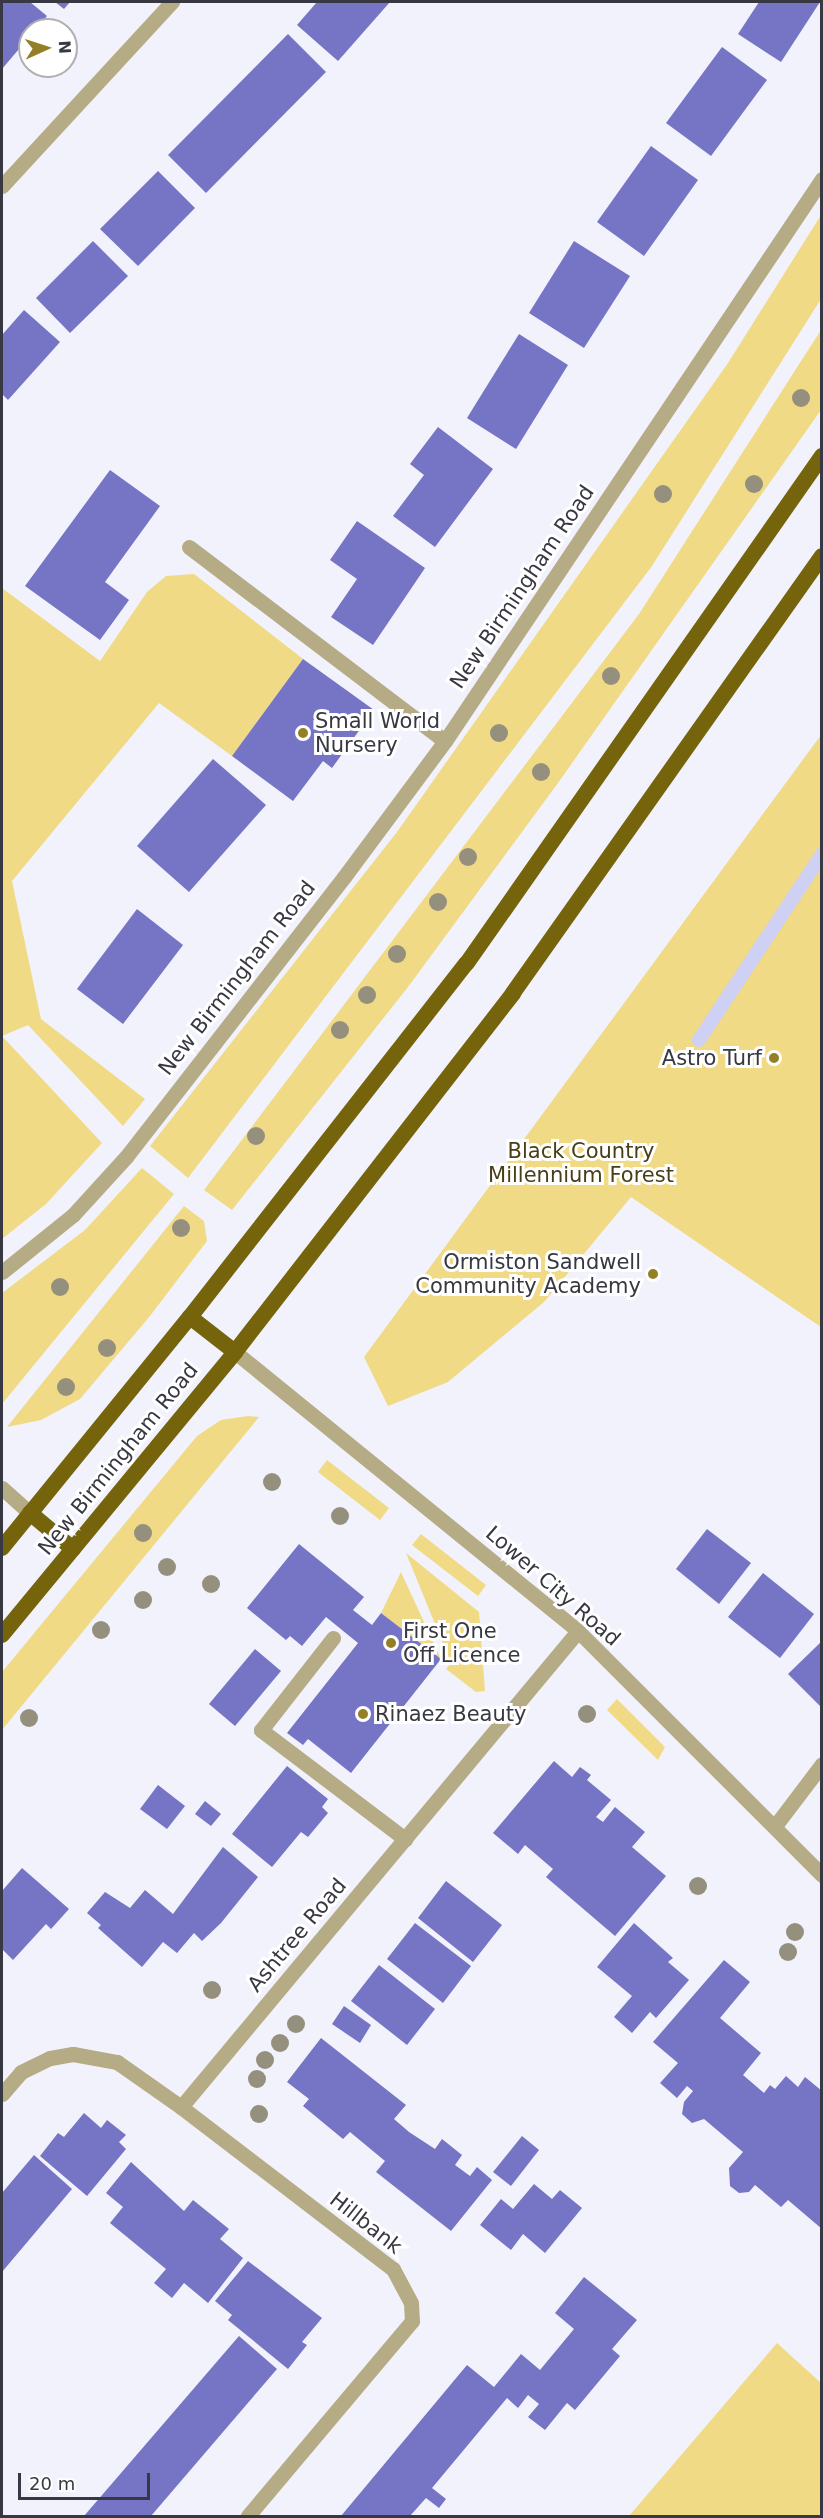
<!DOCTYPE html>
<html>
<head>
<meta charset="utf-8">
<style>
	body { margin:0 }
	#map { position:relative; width:823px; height:2518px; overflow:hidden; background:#f1f2fb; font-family:"DejaVu Sans",sans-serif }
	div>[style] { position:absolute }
	.green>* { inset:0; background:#f0da85 }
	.stream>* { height:14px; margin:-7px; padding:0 7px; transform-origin:7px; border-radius:7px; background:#cfd1f4 }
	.building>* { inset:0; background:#7674c4 }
	.service>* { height:15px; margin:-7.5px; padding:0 7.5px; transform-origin:7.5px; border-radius:7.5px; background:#b5ab84 }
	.minor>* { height:15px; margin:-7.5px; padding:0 7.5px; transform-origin:7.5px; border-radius:7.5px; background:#b5ab84 }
	.tertiary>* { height:15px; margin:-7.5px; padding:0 7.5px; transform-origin:7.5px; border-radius:7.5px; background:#b5ab84 }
	.trunk>* { height:16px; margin:-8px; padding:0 8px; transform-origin:8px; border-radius:8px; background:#76640c }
	.trees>* { width:18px; height:18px; margin:-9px; border-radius:50%; background:#95907d }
	.dots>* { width:16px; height:16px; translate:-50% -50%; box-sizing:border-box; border:3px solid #fff; border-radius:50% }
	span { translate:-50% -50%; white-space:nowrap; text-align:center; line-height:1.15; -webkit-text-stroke:6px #fff; paint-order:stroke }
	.street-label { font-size:21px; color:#373841 }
	.poi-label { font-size:21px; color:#373841 }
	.left { translate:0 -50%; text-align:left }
	.right { translate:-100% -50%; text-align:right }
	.park-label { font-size:21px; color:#493f16 }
	.frame { position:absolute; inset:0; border:3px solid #373841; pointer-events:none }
	.north { position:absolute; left:18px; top:18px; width:60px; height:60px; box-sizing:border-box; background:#fff; border:2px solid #afafb3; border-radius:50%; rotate:87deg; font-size:16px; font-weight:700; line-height:24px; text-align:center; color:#373841 }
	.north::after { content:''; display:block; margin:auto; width:21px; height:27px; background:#947f26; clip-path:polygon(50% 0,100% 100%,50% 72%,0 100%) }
	.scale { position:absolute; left:18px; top:2473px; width:132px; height:27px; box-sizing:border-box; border:3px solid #373841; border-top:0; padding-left:8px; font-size:18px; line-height:21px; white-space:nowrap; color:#373841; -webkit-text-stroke:4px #fff; paint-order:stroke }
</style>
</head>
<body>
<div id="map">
	<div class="green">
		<i style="clip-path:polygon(821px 215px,821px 299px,652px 566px,188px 1178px,150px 1146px,397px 832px,728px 363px)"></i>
		<i style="clip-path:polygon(821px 330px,821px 410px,558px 783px,408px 987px,232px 1210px,204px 1190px,639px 614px)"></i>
		<i style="clip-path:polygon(194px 574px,303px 659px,232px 756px,159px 703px,12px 881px,41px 1019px,145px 1099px,123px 1126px,28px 1025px,2px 1036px,102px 1143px,46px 1204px,2px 1239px,2px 588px,100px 661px,147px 592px,166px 576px)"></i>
		<i style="clip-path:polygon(821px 735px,821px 1327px,631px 1197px,544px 1302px,448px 1382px,388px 1406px,364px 1357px)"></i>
		<i style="clip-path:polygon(142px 1168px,174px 1194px,2px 1404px,2px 1293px,85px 1230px)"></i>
		<i style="clip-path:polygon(184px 1206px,204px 1221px,207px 1241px,150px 1316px,80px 1399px,41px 1420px,7px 1427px)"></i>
		<i style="clip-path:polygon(248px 1416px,259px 1417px,2px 1730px,2px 1672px,197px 1436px,221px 1420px)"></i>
		<i style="clip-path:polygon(327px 1460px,389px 1508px,380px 1520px,318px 1472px)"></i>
		<i style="clip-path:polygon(421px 1534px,486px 1585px,478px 1596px,412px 1545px)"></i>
		<i style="clip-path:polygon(406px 1553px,479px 1612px,485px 1691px,476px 1692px,446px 1669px,451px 1663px)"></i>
		<i style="clip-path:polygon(401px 1572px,441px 1659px,381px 1613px)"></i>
		<i style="clip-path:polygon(617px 1699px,665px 1747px,658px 1760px,607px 1710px)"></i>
		<i style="clip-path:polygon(777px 2343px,821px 2383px,821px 2516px,629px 2516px)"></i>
	</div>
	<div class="stream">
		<i style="left:699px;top:1040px;width:223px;rotate:-56.5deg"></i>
	</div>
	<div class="building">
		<i style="clip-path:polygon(2px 2px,30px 2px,47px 16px,35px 30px,30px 30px,30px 36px,2px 69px)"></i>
		<i style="clip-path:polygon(55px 2px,70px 2px,64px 9px)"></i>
		<i style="clip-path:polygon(317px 2px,390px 2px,338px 61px,297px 25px)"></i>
		<i style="clip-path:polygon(759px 2px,820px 2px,781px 62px,738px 34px)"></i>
		<i style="clip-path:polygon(288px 34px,326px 72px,206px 193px,168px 155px)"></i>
		<i style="clip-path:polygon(722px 47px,767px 80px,711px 156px,666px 123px)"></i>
		<i style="clip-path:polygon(651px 146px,698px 180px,644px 256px,597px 222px)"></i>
		<i style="clip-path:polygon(158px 171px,195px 208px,138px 266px,100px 229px)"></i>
		<i style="clip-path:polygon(93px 241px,128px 276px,70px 333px,36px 298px)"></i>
		<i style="clip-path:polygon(574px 241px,630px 276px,584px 348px,529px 313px)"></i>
		<i style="clip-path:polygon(24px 310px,60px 342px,8px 400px,2px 394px,2px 335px)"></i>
		<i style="clip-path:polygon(519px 334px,568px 365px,516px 449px,467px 418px)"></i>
		<i style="clip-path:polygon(438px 427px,493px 469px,435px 547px,393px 516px,424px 475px,410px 464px)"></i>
		<i style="clip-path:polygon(110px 470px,160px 506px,105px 582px,129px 600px,100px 640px,25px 586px)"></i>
		<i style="clip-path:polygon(357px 521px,425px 568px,373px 645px,331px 617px,357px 579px,330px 560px)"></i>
		<i style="clip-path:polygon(303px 659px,374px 710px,332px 768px,323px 761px,293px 801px,232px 756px)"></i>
		<i style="clip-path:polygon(213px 759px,266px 805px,189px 892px,137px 846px)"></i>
		<i style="clip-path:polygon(137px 909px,183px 945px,123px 1024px,77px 989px)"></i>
		<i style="clip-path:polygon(707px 1529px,751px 1563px,719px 1604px,676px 1569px)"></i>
		<i style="clip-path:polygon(299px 1544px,364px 1597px,353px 1610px,372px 1625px,381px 1613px,441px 1659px,351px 1773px,308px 1739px,303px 1745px,287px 1733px,358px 1643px,326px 1617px,302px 1646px,290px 1636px,286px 1640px,247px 1608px)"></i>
		<i style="clip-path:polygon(763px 1573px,814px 1614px,780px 1658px,728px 1617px)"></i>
		<i style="clip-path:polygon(822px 1641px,822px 1708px,788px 1674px)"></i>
		<i style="clip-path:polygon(255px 1649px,281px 1671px,235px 1726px,209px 1704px)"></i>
		<i style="clip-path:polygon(554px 1761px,572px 1777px,580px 1767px,591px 1775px,587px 1780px,611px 1800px,596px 1817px,603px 1822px,615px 1807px,645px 1832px,632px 1847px,666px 1876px,615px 1936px,546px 1877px,553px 1869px,525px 1845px,518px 1854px,493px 1833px)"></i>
		<i style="clip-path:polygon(287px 1766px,328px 1799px,322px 1807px,328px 1813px,308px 1837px,301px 1832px,272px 1867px,232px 1834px)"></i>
		<i style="clip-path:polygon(158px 1785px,185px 1806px,167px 1829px,140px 1809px)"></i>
		<i style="clip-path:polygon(205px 1801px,221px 1814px,211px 1826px,195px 1814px)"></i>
		<i style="clip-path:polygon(223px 1847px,258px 1877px,221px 1923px,202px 1941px,194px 1933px,177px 1953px,163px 1942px,142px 1967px,98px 1928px,101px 1925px,87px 1913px,105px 1892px,130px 1908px,145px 1890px,173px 1914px)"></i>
		<i style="clip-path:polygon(22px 1868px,69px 1909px,51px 1929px,46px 1924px,13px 1960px,2px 1949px,2px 1891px)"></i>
		<i style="clip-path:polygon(446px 1881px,502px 1925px,473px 1962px,418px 1918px)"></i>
		<i style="clip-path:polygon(415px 1923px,471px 1966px,443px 2003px,387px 1959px)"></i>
		<i style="clip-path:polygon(634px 1923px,673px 1958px,668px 1962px,689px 1980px,656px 2018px,650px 2012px,632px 2033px,614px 2017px,632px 1996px,597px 1967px)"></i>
		<i style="clip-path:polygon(724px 1960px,750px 1982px,720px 2018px,761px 2053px,743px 2075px,764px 2093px,770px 2085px,775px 2089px,786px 2076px,798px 2087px,805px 2077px,822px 2091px,822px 2229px,788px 2200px,781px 2207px,755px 2185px,749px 2192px,739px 2193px,730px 2186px,729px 2168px,743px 2152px,704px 2119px,692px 2123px,682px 2114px,684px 2102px,693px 2091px,687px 2086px,677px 2098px,660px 2083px,678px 2063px,653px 2042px)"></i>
		<i style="clip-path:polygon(379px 1965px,435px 2009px,407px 2045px,351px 2001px)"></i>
		<i style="clip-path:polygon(344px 2006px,371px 2025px,360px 2043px,332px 2024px)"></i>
		<i style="clip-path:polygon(321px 2038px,406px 2105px,394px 2119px,409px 2132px,435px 2149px,442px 2139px,462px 2155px,455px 2165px,470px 2176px,477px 2167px,492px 2180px,451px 2231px,376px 2172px,385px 2161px,350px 2132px,343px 2139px,303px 2106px,309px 2099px,287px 2082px)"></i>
		<i style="clip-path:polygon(84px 2113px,101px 2128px,107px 2120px,126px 2135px,119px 2142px,126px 2149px,87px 2196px,40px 2156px,58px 2133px,64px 2137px)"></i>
		<i style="clip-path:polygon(522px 2136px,539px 2150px,511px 2186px,493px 2172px)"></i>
		<i style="clip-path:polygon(34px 2155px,72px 2189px,2px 2272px,2px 2193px)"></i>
		<i style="clip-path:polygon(131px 2162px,184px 2211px,193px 2200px,229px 2229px,220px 2239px,243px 2258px,208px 2303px,184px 2283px,172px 2298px,154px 2283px,166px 2269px,110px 2223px,123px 2207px,106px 2193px)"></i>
		<i style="clip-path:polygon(534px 2184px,552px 2199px,560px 2190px,582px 2208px,545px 2253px,523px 2234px,511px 2250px,480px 2225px,501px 2199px,513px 2209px)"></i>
		<i style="clip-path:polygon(248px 2261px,322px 2318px,302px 2342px,307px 2345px,288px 2369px,228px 2320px,232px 2315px,215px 2301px)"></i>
		<i style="clip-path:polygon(584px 2277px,637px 2320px,612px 2349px,620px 2356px,575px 2410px,567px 2403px,545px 2430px,528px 2417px,539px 2404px,528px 2395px,518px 2408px,507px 2398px,432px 2488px,446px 2499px,439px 2508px,426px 2498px,410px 2516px,341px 2516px,467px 2365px,494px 2387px,521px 2354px,540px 2370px,574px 2329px,555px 2313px)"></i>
		<i style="clip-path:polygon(239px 2336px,277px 2369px,151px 2516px,84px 2516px)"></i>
	</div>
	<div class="service">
		<i style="left:189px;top:547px;width:321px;rotate:37.2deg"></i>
		<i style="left:333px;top:1638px;width:117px;rotate:128deg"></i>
		<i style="left:261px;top:1730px;width:181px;rotate:37.1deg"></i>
		<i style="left:775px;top:1826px;width:78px;rotate:-52.8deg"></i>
	</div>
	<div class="minor">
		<i style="left:2px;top:186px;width:251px;rotate:-47.3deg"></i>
		<i style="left:2px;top:1272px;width:91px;rotate:-38.8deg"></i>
		<i style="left:73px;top:1215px;width:79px;rotate:-47.6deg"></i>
		<i style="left:126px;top:1157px;width:355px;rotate:-52.1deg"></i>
		<i style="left:344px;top:877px;width:169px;rotate:-53.4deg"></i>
		<i style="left:445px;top:741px;width:677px;rotate:-56.15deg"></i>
		<i style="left:2px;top:2094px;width:29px;rotate:-49deg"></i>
		<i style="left:21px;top:2072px;width:32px;rotate:-26deg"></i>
		<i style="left:50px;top:2058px;width:23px;rotate:-10deg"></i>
		<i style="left:73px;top:2054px;width:45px;rotate:10.3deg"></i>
		<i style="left:117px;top:2062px;width:78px;rotate:35.1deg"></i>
		<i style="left:181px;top:2107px;width:620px;rotate:-50.17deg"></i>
		<i style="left:181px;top:2107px;width:267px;rotate:37.4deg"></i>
		<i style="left:393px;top:2269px;width:38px;rotate:62deg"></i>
		<i style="left:411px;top:2303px;width:18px;rotate:87deg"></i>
		<i style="left:412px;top:2321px;width:255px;rotate:130.1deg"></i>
	</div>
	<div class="tertiary">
		<i style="left:235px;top:1352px;width:442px;rotate:39.1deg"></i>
		<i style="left:578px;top:1631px;width:345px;rotate:45deg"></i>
		<i style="left:2px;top:1488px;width:38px;rotate:42deg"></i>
	</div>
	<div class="trunk">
		<i style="left:190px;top:1317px;width:57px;rotate:37.9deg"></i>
		<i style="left:30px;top:1513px;width:56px;rotate:39.9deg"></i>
		<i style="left:2px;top:1548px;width:298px;rotate:-50.9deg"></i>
		<i style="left:190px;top:1317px;width:449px;rotate:-52deg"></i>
		<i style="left:467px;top:963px;width:619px;rotate:-55deg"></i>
		<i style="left:2px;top:1635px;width:367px;rotate:-50.5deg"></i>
		<i style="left:235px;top:1352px;width:454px;rotate:-52.2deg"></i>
		<i style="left:513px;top:993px;width:535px;rotate:-54.74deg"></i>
	</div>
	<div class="trees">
		<i style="left:801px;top:398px"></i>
		<i style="left:754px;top:484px"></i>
		<i style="left:663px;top:494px"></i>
		<i style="left:611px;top:676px"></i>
		<i style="left:499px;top:733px"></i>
		<i style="left:541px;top:772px"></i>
		<i style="left:468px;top:857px"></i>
		<i style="left:438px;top:902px"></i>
		<i style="left:397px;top:954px"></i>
		<i style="left:367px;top:995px"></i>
		<i style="left:340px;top:1030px"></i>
		<i style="left:256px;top:1136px"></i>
		<i style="left:181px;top:1228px"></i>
		<i style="left:60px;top:1287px"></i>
		<i style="left:107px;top:1348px"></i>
		<i style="left:66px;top:1387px"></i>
		<i style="left:272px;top:1482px"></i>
		<i style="left:340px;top:1516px"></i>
		<i style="left:143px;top:1533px"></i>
		<i style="left:167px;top:1567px"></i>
		<i style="left:211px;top:1584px"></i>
		<i style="left:143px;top:1600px"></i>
		<i style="left:101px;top:1630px"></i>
		<i style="left:587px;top:1714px"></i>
		<i style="left:29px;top:1718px"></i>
		<i style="left:698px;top:1886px"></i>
		<i style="left:795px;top:1932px"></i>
		<i style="left:788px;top:1952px"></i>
		<i style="left:212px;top:1990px"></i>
		<i style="left:296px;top:2024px"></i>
		<i style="left:280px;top:2043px"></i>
		<i style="left:265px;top:2060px"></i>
		<i style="left:257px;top:2079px"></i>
		<i style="left:259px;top:2114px"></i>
	</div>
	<div class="dots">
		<i style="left:303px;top:733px;background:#947f26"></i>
		<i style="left:774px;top:1058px;background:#947f26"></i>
		<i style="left:653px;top:1274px;background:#947f26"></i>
		<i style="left:391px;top:1643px;background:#947f26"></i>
		<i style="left:363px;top:1714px;background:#947f26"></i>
	</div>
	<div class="street-label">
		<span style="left:522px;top:587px;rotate:-56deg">New Birmingham Road</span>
		<span style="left:237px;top:978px;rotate:-52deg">New Birmingham Road</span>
		<span style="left:118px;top:1459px;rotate:-51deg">New Birmingham Road</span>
		<span style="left:553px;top:1586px;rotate:41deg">Lower City Road</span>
		<span style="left:297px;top:1935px;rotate:-50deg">Ashtree Road</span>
		<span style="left:366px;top:2223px;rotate:38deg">Hillbank</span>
	</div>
	<div class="poi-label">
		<span class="left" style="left:315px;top:733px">Small World<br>Nursery</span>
		<span class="right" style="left:762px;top:1058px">Astro Turf</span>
		<span class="right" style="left:641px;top:1274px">Ormiston Sandwell<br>Community Academy</span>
		<span class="left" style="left:403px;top:1643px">First One<br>Off Licence</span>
		<span class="left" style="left:375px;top:1714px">Rinaez Beauty</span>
	</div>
	<div class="park-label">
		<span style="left:581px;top:1163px">Black Country<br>Millennium Forest</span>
	</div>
	<div class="frame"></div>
	<div class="north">N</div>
	<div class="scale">20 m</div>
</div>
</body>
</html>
